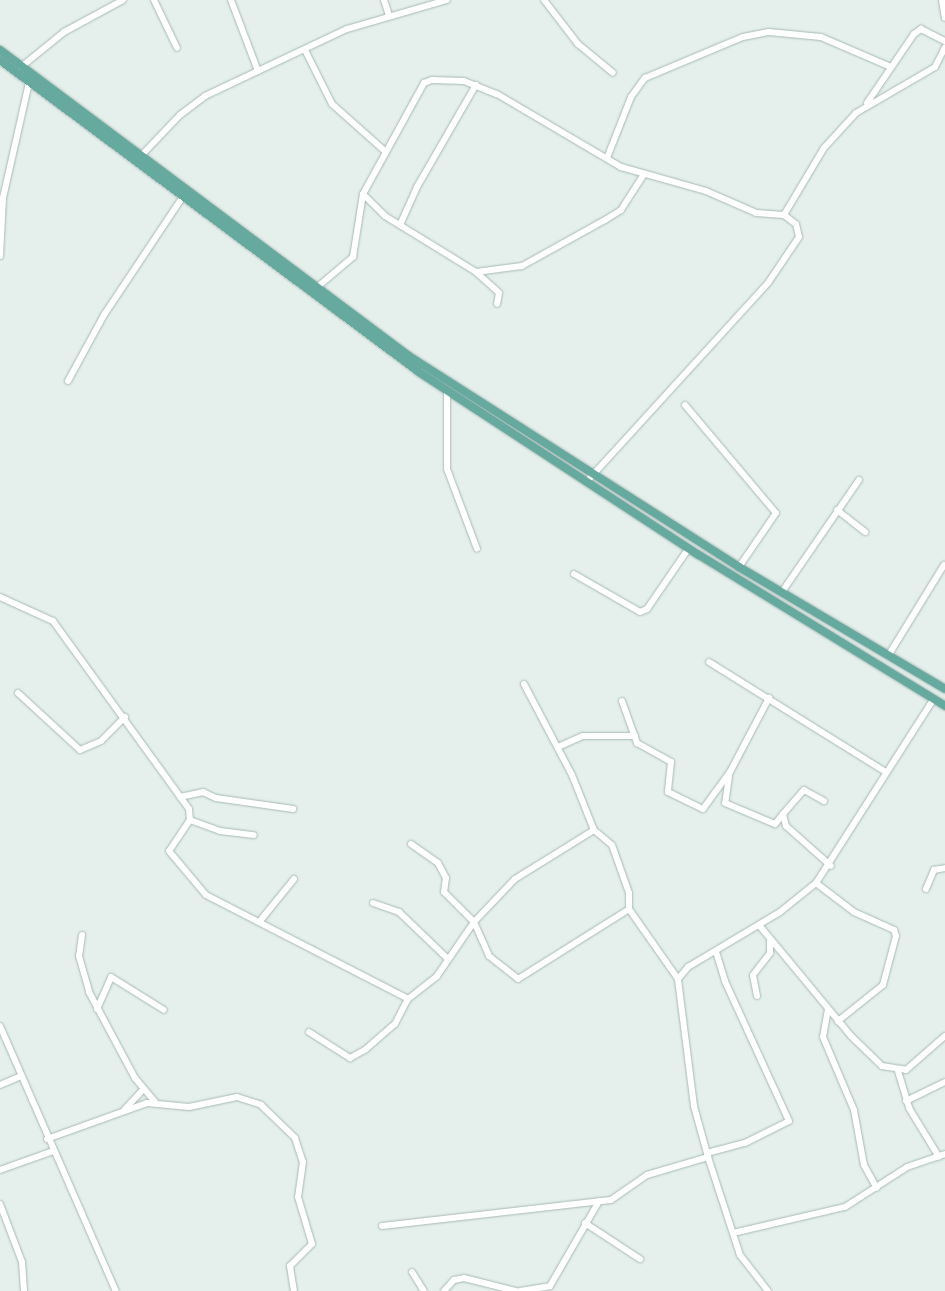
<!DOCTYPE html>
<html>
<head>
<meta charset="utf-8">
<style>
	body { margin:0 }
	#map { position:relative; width:945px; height:1291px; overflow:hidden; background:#e5f0ec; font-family:Raleway,sans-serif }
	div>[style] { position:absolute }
	.roads { filter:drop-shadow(0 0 1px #a7b9b5) drop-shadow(0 0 1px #a7b9b5) }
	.minor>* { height:6px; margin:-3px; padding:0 3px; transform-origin:3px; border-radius:3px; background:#fff }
	.major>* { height:8px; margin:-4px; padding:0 4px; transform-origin:4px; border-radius:4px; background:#66a99f }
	span { translate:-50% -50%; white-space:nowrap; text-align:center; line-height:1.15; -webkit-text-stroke:4.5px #f7fbf9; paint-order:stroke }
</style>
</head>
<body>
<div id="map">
	<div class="roads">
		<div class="minor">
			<i style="left:154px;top:0;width:53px;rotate:64.4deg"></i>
			<i style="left:231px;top:0;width:76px;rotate:69.2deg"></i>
			<i style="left:384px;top:0;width:16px;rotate:72deg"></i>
			<i style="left:544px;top:0;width:56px;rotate:52.3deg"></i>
			<i style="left:578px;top:44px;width:45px;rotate:39.6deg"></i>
			<i style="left:942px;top:0;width:18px;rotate:81deg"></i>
			<i style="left:305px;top:50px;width:60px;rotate:63.4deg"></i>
			<i style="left:332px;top:104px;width:71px;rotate:41.6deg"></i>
			<i style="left:21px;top:67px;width:55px;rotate:-39.1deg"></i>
			<i style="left:64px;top:32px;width:67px;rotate:-28.5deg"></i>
			<i style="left:867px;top:103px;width:83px;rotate:-55.7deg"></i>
			<i style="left:914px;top:34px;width:9px;rotate:-36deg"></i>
			<i style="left:921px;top:29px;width:27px;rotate:27deg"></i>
			<i style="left:139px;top:158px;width:59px;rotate:-46.4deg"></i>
			<i style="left:180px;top:115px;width:31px;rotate:-37deg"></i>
			<i style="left:205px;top:96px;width:157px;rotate:-25.3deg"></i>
			<i style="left:347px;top:29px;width:104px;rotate:-16.2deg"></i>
			<i style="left:607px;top:158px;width:66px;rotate:-68.5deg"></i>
			<i style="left:631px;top:97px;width:24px;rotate:-54deg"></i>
			<i style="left:645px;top:78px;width:106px;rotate:-22.7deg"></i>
			<i style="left:743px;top:37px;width:26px;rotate:-11deg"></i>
			<i style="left:769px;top:32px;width:52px;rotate:5.5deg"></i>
			<i style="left:821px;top:37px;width:76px;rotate:23.2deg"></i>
			<i style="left:363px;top:194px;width:31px;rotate:45deg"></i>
			<i style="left:385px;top:216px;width:107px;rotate:31.6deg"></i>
			<i style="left:476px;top:272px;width:31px;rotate:42deg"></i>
			<i style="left:499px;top:293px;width:11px;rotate:100deg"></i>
			<i style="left:784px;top:215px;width:78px;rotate:-59.2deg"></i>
			<i style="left:824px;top:148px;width:47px;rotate:-47.6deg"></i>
			<i style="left:856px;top:113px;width:91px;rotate:-30.2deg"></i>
			<i style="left:935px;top:67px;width:22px;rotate:-63deg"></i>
			<i style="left:400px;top:225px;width:42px;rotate:-65.9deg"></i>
			<i style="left:417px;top:187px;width:118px;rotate:-60deg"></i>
			<i style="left:0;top:256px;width:58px;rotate:-87deg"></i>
			<i style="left:3px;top:198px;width:118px;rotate:-77.3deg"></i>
			<i style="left:476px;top:272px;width:46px;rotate:-7.4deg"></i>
			<i style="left:522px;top:266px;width:95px;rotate:-29deg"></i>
			<i style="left:605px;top:220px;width:19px;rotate:-32deg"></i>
			<i style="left:621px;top:210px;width:43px;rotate:-57.4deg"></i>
			<i style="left:315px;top:289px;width:50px;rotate:-40.1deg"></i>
			<i style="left:353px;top:257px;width:64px;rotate:-81deg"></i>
			<i style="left:363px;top:194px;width:127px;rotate:-61.2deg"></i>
			<i style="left:424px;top:83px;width:9px;rotate:-21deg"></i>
			<i style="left:432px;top:80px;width:32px;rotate:2deg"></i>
			<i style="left:464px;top:81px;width:35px;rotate:22deg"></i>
			<i style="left:497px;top:94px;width:144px;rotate:30.5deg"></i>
			<i style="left:621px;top:167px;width:88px;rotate:15.8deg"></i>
			<i style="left:706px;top:191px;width:55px;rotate:23.7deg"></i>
			<i style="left:756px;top:213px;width:28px;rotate:4deg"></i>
			<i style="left:784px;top:215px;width:15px;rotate:37deg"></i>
			<i style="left:796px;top:224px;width:13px;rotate:77deg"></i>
			<i style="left:799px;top:237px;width:55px;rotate:124deg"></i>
			<i style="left:768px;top:283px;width:267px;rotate:132.4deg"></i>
			<i style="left:68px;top:381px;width:75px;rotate:-61.4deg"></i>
			<i style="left:104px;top:315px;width:141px;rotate:-56.3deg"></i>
			<i style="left:447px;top:391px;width:78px;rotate:90deg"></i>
			<i style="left:447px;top:469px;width:85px;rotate:69.4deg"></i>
			<i style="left:685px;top:405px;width:141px;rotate:49.9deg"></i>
			<i style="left:776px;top:513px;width:65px;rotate:124.4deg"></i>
			<i style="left:837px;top:510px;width:36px;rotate:38deg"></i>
			<i style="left:574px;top:574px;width:76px;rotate:29.9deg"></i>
			<i style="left:640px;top:612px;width:8px;rotate:-23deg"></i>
			<i style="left:647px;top:609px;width:74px;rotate:-55.5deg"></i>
			<i style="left:782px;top:592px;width:136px;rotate:-55.5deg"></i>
			<i style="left:0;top:597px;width:58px;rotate:24.4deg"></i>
			<i style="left:53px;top:621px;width:232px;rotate:54.1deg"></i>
			<i style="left:189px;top:809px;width:11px;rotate:85deg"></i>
			<i style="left:190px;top:820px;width:37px;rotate:124deg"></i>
			<i style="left:169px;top:851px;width:57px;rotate:49.9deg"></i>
			<i style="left:206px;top:895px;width:227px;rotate:27.2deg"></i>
			<i style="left:888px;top:656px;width:107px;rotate:-58.4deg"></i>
			<i style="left:709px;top:662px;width:208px;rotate:31.9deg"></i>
			<i style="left:524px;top:684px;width:103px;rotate:62.2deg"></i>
			<i style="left:572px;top:775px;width:59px;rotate:68.2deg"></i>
			<i style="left:594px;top:830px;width:23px;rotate:40deg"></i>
			<i style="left:612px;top:845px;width:51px;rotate:70.5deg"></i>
			<i style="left:629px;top:893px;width:16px;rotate:90deg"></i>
			<i style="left:629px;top:909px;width:85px;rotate:55deg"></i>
			<i style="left:18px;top:693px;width:84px;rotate:42.6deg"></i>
			<i style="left:80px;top:750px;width:23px;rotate:-23deg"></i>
			<i style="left:101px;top:741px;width:34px;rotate:-45deg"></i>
			<i style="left:622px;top:701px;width:45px;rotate:70.3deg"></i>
			<i style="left:637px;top:743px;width:39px;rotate:29deg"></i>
			<i style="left:671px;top:762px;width:30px;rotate:96deg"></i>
			<i style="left:668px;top:792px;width:39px;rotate:26deg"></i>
			<i style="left:703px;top:809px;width:46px;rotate:-53.9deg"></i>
			<i style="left:730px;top:772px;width:84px;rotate:-62.2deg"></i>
			<i style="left:558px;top:747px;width:27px;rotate:-24deg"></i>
			<i style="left:583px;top:736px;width:52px"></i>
			<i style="left:729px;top:776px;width:27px;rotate:98deg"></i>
			<i style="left:725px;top:803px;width:54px;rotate:22.8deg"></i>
			<i style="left:775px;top:824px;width:13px;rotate:-51deg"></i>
			<i style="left:783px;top:814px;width:12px;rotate:76deg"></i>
			<i style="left:786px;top:826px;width:60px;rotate:41.6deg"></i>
			<i style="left:180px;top:797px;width:24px;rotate:-12deg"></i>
			<i style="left:203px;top:792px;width:14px;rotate:25deg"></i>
			<i style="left:216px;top:798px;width:78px;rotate:8.1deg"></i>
			<i style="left:783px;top:814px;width:32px;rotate:-49deg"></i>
			<i style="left:804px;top:790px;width:23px;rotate:29deg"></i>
			<i style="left:190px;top:820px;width:32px;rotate:20deg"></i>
			<i style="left:220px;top:831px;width:34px;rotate:7deg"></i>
			<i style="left:411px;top:844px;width:33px;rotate:35deg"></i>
			<i style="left:438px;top:863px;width:17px;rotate:62deg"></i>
			<i style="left:446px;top:878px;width:14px;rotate:98deg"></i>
			<i style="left:444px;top:892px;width:42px;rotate:45deg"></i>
			<i style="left:474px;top:922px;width:37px;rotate:66deg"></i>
			<i style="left:489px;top:956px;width:37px;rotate:38deg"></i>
			<i style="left:518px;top:979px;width:131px;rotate:-32.2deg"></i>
			<i style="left:816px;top:883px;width:48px;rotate:37.3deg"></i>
			<i style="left:854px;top:912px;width:44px;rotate:24.2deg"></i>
			<i style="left:894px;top:930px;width:6px;rotate:72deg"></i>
			<i style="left:896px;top:936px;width:51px;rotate:104.9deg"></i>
			<i style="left:883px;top:985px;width:58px;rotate:141.3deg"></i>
			<i style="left:926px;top:889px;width:21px;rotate:-67deg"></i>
			<i style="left:934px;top:870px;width:11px;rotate:-10deg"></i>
			<i style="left:373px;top:903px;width:28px;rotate:19deg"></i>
			<i style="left:399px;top:912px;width:68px;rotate:43.8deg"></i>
			<i style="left:260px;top:921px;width:54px;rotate:-51deg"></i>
			<i style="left:759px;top:925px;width:144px;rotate:50.3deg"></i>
			<i style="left:851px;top:1036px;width:43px;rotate:44.1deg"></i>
			<i style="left:882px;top:1066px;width:24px;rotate:9deg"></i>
			<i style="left:906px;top:1070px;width:52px;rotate:-41.1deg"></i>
			<i style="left:82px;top:935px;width:21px;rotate:98deg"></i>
			<i style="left:79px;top:956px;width:37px;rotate:74deg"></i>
			<i style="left:89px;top:992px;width:98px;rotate:61.9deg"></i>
			<i style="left:135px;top:1078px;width:31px;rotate:50deg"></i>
			<i style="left:757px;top:996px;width:21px;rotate:-101deg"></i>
			<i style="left:753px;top:975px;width:28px;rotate:-52deg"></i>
			<i style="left:770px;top:953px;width:13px;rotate:-90deg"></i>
			<i style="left:97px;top:1009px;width:35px;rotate:-66deg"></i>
			<i style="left:111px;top:977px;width:62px;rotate:31.9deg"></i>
			<i style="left:828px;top:1009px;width:28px;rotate:100deg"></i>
			<i style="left:823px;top:1037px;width:79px;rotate:67deg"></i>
			<i style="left:854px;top:1110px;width:56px;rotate:79.7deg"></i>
			<i style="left:864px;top:1165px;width:26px;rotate:61deg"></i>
			<i style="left:0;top:1026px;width:289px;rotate:66.4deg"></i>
			<i style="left:309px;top:1032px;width:49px;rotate:32.4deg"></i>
			<i style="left:350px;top:1058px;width:18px;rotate:-29deg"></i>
			<i style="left:366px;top:1049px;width:38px;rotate:-41deg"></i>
			<i style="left:395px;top:1024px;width:28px;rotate:-63deg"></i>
			<i style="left:408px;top:999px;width:37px;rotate:-38deg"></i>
			<i style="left:437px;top:976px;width:65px;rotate:-55.6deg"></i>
			<i style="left:474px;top:922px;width:59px;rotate:-46.4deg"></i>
			<i style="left:515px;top:879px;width:93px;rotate:-31.8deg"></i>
			<i style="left:898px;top:1071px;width:39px;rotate:73deg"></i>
			<i style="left:909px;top:1108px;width:57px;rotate:58.5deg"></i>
			<i style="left:0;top:1085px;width:21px;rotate:-23deg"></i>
			<i style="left:906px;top:1101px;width:43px;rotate:-26deg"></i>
			<i style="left:125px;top:1109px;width:26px;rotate:-47deg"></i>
			<i style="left:47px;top:1139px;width:106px;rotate:-19.8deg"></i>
			<i style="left:147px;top:1103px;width:42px;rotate:5.4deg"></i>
			<i style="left:189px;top:1107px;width:49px;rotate:-11.8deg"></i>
			<i style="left:237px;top:1097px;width:25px;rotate:18deg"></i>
			<i style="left:261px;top:1105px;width:47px;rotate:44.1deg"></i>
			<i style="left:295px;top:1138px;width:25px;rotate:72deg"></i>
			<i style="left:303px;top:1162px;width:35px;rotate:98deg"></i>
			<i style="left:298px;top:1197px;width:49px;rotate:73.4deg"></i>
			<i style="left:312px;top:1244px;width:31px;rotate:135deg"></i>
			<i style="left:290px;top:1266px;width:25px;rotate:81deg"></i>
			<i style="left:707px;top:1153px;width:39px;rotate:-15deg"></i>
			<i style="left:745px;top:1143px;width:49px;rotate:-26.6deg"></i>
			<i style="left:789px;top:1121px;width:154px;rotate:-114.6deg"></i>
			<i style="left:725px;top:981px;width:30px;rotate:-107deg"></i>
			<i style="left:0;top:1170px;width:56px;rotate:-19.7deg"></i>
			<i style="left:0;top:1204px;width:62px;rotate:69.2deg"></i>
			<i style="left:22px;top:1262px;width:29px;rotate:86deg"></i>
			<i style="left:585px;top:1223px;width:66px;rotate:33.2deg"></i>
			<i style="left:382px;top:1226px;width:230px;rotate:-6.5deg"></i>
			<i style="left:611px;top:1200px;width:44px;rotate:-34.8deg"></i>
			<i style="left:647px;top:1175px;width:64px;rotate:-16.4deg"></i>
			<i style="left:733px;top:1233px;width:115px;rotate:-13.1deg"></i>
			<i style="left:845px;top:1207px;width:74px;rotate:-32.8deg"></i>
			<i style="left:907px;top:1167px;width:40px;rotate:-18.9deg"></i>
			<i style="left:412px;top:1272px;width:22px;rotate:58deg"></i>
			<i style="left:444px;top:1291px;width:15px;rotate:-48deg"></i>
			<i style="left:454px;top:1280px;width:10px;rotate:-11deg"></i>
			<i style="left:464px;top:1278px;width:54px;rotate:14deg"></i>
			<i style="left:520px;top:1291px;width:30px;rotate:-9deg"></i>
			<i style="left:550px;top:1286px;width:98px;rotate:-60deg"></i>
			<i style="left:768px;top:1291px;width:46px;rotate:-127.9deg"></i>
			<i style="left:740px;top:1255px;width:103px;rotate:-108.1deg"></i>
			<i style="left:708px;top:1157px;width:53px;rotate:-105.4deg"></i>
			<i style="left:694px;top:1106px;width:128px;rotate:-97.2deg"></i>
			<i style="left:678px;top:979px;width:16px;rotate:-50deg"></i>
			<i style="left:688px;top:967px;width:107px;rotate:-30.9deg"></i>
			<i style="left:780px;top:912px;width:46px;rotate:-38.9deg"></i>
			<i style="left:816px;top:883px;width:217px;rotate:-57.4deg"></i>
		</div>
		<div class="major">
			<i style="left:0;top:50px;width:511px;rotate:36.8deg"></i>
			<i style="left:409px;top:356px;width:392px;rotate:32.6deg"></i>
			<i style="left:739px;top:567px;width:239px;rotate:30.6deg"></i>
			<i style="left:0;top:60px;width:522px;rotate:36.67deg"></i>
			<i style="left:419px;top:372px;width:334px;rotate:33.2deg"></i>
			<i style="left:699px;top:555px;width:289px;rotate:31.5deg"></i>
		</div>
	</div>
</div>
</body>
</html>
